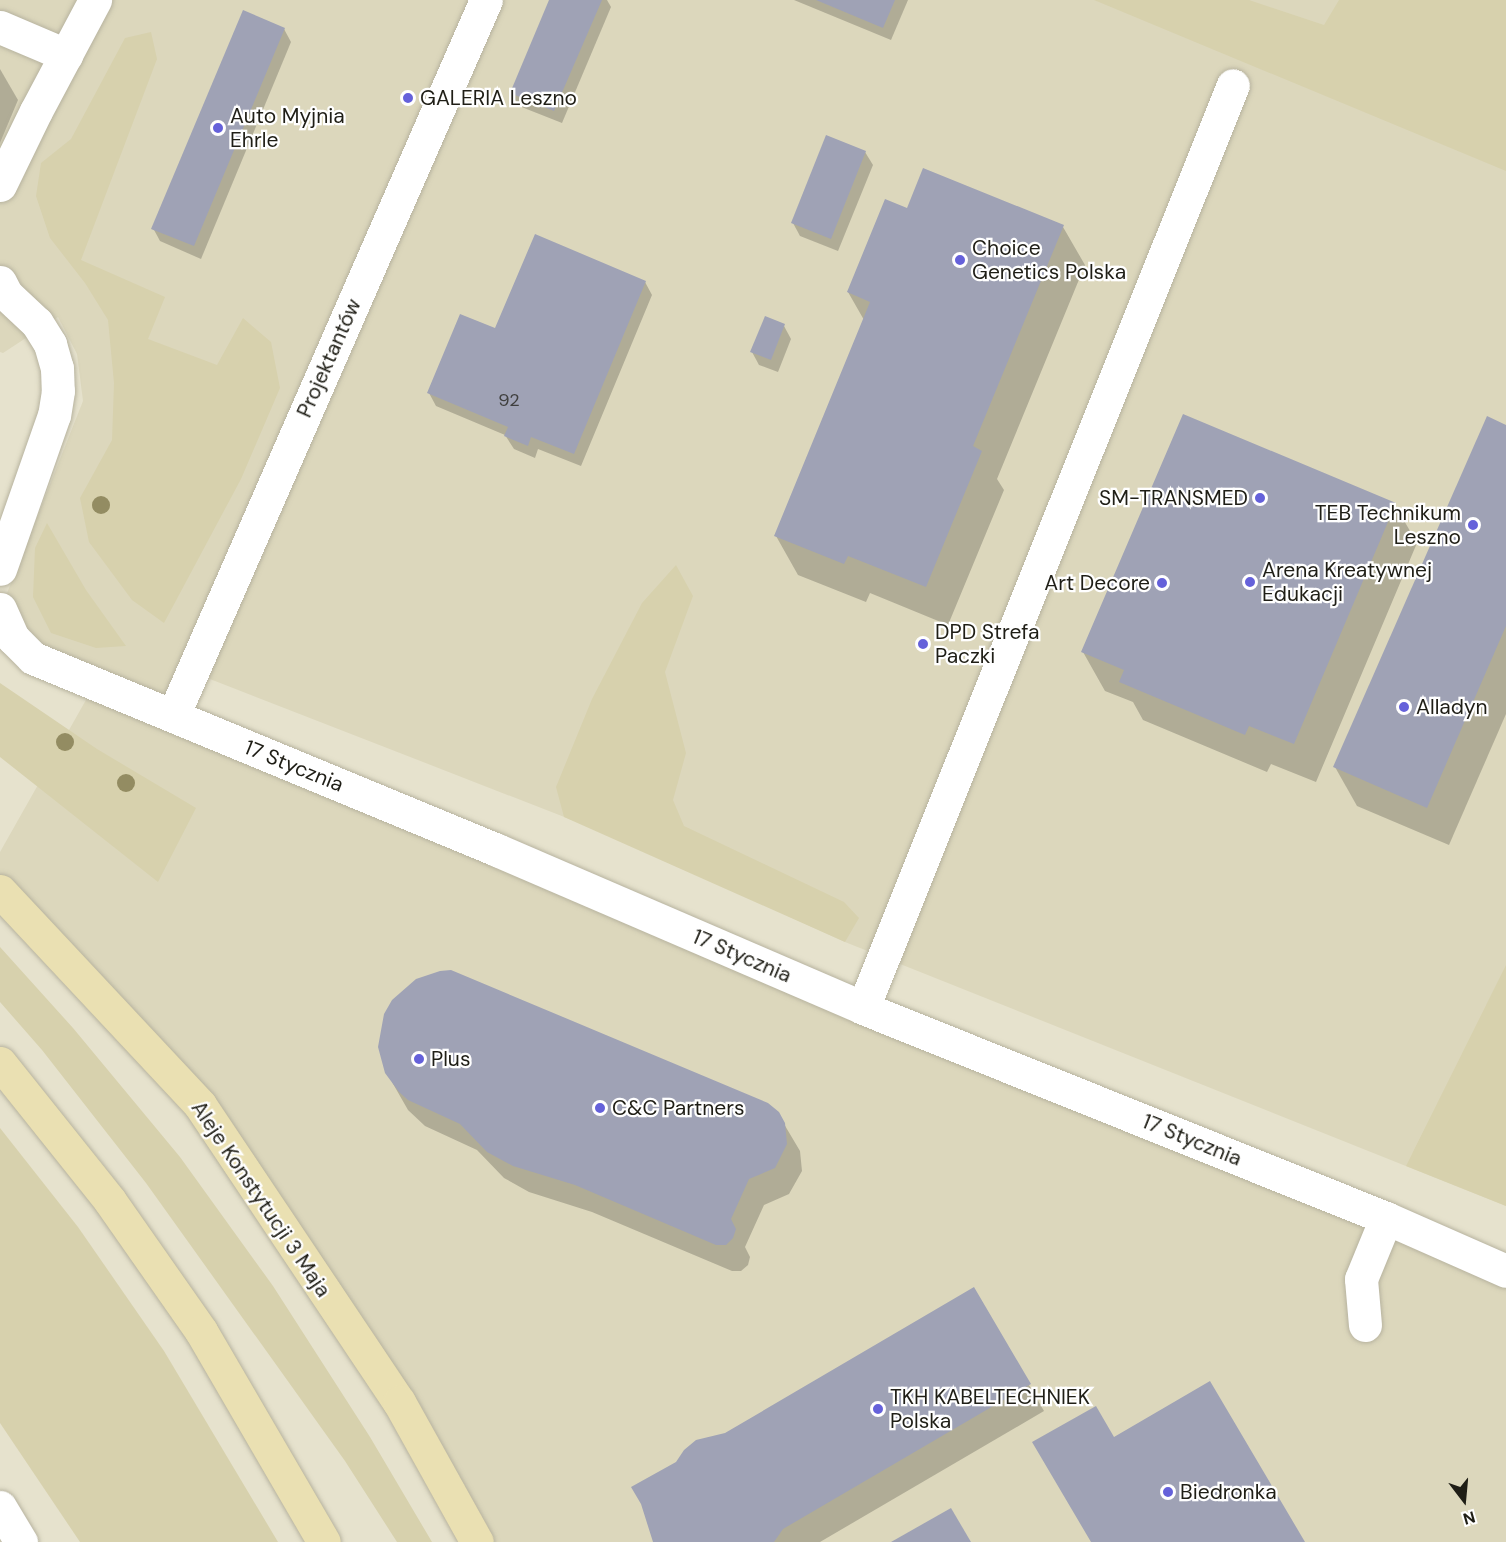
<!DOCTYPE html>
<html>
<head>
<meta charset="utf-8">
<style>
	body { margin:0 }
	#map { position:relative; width:1506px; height:1542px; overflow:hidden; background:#e6e2cd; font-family:"DM Sans",sans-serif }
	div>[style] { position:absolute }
	.built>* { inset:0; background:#dcd7bc }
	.green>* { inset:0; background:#d7d1ad }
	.shadow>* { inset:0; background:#0003 }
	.building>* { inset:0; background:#9fa2b5 }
	.roads { filter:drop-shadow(0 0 2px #b7b39f) drop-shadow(0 0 2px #b7b39f) }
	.minor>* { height:33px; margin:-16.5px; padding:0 16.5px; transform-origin:16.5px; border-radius:16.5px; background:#fff }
	.major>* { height:33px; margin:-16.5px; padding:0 16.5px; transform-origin:16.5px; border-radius:16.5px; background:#eae0b2 }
	.trees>* { width:18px; height:18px; margin:-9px; border-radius:50%; background:#938c62 }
	.dots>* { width:16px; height:16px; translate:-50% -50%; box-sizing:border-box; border:3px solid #fff; border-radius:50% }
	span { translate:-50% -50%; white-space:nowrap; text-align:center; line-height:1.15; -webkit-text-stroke:4.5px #fff; paint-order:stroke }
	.number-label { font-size:18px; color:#3f3f3e }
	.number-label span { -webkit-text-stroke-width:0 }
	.poi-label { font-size:21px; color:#1f1e16 }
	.left { translate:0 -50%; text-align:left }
	.right { translate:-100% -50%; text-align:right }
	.street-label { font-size:21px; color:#1f1e16 }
	.north { position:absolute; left:1434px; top:1470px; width:60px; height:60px; -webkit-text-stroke:4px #fff; paint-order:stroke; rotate:164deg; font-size:16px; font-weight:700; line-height:24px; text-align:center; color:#1f1e16 }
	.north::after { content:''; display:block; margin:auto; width:21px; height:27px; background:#1f1e16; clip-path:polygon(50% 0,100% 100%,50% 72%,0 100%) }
</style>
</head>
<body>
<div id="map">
	<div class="built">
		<i style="clip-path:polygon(0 0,1506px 0,1506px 1206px,845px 942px,613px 836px,192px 672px,173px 716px,1506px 1271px,1506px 1542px,477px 1542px,200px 1105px,0 891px,0 852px,95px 684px,33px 658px,0 611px,83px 401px,77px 354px,58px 317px,3px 353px,0 352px)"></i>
	</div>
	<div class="green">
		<i style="clip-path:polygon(1094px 0,1249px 0,1324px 25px,1339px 0,1506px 0,1506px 171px)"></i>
		<i style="clip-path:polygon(151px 32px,157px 59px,81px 260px,165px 297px,148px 339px,217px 365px,243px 318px,271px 342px,280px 388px,241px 479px,164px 623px,132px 600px,89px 542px,80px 498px,112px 440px,114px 383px,108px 320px,85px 283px,50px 238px,36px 196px,41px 163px,71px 139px,125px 38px)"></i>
		<i style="clip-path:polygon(47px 523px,86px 590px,126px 646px,96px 648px,51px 633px,33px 597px,35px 548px)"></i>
		<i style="clip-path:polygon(676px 565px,693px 596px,665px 672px,686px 753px,673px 800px,684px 826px,844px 902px,859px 918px,845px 942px,564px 817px,556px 787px,592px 699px,642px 603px)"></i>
		<i style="clip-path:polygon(0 683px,97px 749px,196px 808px,158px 882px,0 757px)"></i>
		<i style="clip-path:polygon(0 947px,73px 1028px,180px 1157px,273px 1286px,370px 1437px,432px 1542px,397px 1542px,345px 1461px,146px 1183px,42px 1050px,0 1002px)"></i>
		<i style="clip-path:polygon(1506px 965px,1506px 1206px,1406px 1166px)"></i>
		<i style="clip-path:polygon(0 1128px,78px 1227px,164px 1351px,278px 1542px,80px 1542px,0 1423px)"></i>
	</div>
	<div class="shadow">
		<i style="clip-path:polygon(550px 0,607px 0,611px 7px,562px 123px,519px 106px,511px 93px)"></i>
		<i style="clip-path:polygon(794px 0,908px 0,891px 40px)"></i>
		<i style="clip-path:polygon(284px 29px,291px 42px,201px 259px,160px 241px,153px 228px)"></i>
		<i style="clip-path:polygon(0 69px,18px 100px,0 143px)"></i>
		<i style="clip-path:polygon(865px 152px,873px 165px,838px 251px,800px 236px,793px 223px)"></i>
		<i style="clip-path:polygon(907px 210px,1063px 227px,1085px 265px,997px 479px,1004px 490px,948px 625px,870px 593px,866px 602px,798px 575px,776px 536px,864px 320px,848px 292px)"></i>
		<i style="clip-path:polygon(645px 282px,652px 295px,581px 466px,538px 449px,535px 458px,514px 449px,505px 435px,436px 406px,429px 393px,496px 330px)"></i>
		<i style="clip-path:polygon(784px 326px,791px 339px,778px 372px,759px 365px,752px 352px)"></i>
		<i style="clip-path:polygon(1506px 427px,1506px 714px,1449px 845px,1357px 806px,1335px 767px)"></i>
		<i style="clip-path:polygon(1395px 505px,1417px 543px,1316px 782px,1271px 764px,1267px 772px,1143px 720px,1133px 702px,1105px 691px,1083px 652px)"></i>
		<i style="clip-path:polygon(392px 1082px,784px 1124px,800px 1151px,802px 1171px,789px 1194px,764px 1205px,745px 1247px,750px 1257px,748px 1265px,741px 1271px,732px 1271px,592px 1212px,529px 1192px,504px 1178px,477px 1150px,425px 1126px,408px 1110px)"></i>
		<i style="clip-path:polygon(974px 1290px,1044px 1411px,820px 1542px,655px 1542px,726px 1434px)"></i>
	</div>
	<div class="building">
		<i style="clip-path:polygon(549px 0,602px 0,554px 111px,510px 93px)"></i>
		<i style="clip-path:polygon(816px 0,895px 0,883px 28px)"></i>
		<i style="clip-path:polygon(243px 10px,285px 28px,194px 246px,151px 229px)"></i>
		<i style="clip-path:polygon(826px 135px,866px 151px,831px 239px,791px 223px)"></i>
		<i style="clip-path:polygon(923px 168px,1064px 225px,973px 446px,982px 451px,926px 587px,848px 556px,844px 564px,774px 536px,870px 302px,847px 292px,885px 199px,907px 208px)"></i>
		<i style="clip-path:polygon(535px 234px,646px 281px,574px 454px,531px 437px,528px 446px,504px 436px,508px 427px,427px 393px,460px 314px,495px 328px)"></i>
		<i style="clip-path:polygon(765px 316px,785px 324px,771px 360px,750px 352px)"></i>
		<i style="clip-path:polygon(1183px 414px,1396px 503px,1294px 744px,1249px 726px,1245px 735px,1119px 682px,1124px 670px,1081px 652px)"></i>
		<i style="clip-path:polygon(1487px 416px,1506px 425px,1506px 626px,1427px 808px,1333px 767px)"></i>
		<i style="clip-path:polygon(451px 970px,768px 1103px,779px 1112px,785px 1123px,787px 1144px,775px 1168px,749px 1179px,731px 1219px,736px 1229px,733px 1238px,726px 1245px,716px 1245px,575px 1185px,513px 1166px,487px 1152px,460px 1124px,408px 1100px,399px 1092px,385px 1073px,378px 1047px,384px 1014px,392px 1000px,416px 979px,440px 971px)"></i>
		<i style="clip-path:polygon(974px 1287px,1031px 1384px,783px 1529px,774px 1542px,653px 1542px,641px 1504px,631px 1487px,676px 1462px,684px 1450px,696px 1440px,725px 1433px)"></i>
		<i style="clip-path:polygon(1210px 1381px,1305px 1542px,1091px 1542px,1032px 1442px,1096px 1406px,1114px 1437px)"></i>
		<i style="clip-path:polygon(951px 1508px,971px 1542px,891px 1542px)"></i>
	</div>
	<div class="roads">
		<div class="minor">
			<i style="left:0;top:27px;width:72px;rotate:23deg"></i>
			<i style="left:0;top:185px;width:82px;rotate:-64.1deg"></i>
			<i style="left:36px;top:111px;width:126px;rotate:-62deg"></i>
			<i style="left:0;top:282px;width:13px;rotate:63deg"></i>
			<i style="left:6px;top:294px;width:42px;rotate:43.1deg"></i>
			<i style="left:37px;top:323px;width:25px;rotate:58deg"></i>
			<i style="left:50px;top:344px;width:25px;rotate:74deg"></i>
			<i style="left:57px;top:368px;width:23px;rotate:88deg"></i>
			<i style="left:58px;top:391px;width:24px;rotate:99deg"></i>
			<i style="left:54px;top:415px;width:163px;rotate:109.3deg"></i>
			<i style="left:0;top:609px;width:32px;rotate:66deg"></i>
			<i style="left:13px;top:638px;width:28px;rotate:45deg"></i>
			<i style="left:33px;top:658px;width:502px;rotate:22.48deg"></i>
			<i style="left:497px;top:850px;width:399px;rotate:23.3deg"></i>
			<i style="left:863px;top:1008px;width:564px;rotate:21.88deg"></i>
			<i style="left:1386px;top:1218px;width:131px;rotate:23.8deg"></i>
			<i style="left:173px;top:716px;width:781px;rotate:-66.39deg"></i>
			<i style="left:863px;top:1008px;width:994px;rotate:-68.16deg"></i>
			<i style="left:1365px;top:1325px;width:46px;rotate:-95deg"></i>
			<i style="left:1361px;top:1279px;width:66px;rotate:-67.7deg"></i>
			<i style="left:0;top:1507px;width:41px;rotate:59deg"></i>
		</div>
		<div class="major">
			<i style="left:0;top:891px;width:293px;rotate:46.9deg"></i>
			<i style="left:200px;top:1105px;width:358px;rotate:56.2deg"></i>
			<i style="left:399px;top:1402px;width:160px;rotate:60.9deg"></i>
			<i style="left:0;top:1063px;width:176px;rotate:51.4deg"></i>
			<i style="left:110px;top:1201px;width:159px;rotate:55deg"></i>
			<i style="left:201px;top:1331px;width:244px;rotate:59.8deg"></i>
		</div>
	</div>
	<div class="trees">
		<i style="left:101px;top:505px"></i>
		<i style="left:65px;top:742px"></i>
		<i style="left:126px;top:783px"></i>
	</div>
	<div class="dots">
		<i style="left:408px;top:98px;background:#6561da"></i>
		<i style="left:218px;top:128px;background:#6561da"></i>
		<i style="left:960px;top:260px;background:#6561da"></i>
		<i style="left:1260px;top:498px;background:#6561da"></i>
		<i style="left:1473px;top:525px;background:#6561da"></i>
		<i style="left:1250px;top:582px;background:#6561da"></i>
		<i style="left:1162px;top:583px;background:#6561da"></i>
		<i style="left:923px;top:644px;background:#6561da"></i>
		<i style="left:1404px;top:707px;background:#6561da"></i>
		<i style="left:419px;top:1059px;background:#6561da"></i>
		<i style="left:600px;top:1108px;background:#6561da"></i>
		<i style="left:878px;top:1409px;background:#6561da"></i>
		<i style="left:1168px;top:1492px;background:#6561da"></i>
	</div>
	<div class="number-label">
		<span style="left:509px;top:400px">92</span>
	</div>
	<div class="poi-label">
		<span class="left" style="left:420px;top:98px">GALERIA Leszno</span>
		<span class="left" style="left:230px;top:128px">Auto Myjnia<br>Ehrle</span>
		<span class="left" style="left:972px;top:260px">Choice<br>Genetics Polska</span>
		<span class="right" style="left:1248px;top:498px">SM-TRANSMED</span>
		<span class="right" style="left:1461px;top:525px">TEB Technikum<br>Leszno</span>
		<span class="left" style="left:1262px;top:582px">Arena Kreatywnej<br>Edukacji</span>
		<span class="right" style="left:1150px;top:583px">Art Decore</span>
		<span class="left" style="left:935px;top:644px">DPD Strefa<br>Paczki</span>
		<span class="left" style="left:1416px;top:707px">Alladyn</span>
		<span class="left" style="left:431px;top:1059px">Plus</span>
		<span class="left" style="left:612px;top:1108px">C&amp;C Partners</span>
		<span class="left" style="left:890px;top:1409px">TKH KABELTECHNIEK<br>Polska</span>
		<span class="left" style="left:1180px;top:1492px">Biedronka</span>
	</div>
	<div class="street-label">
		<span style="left:329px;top:358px;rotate:-66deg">Projektantów</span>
		<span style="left:294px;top:766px;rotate:22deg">17 Stycznia</span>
		<span style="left:742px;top:956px;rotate:23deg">17 Stycznia</span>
		<span style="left:1192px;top:1140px;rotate:22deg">17 Stycznia</span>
		<span style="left:261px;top:1199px;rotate:56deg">Aleje Konstytucji 3 Maja</span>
	</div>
	<div class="north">N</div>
</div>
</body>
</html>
